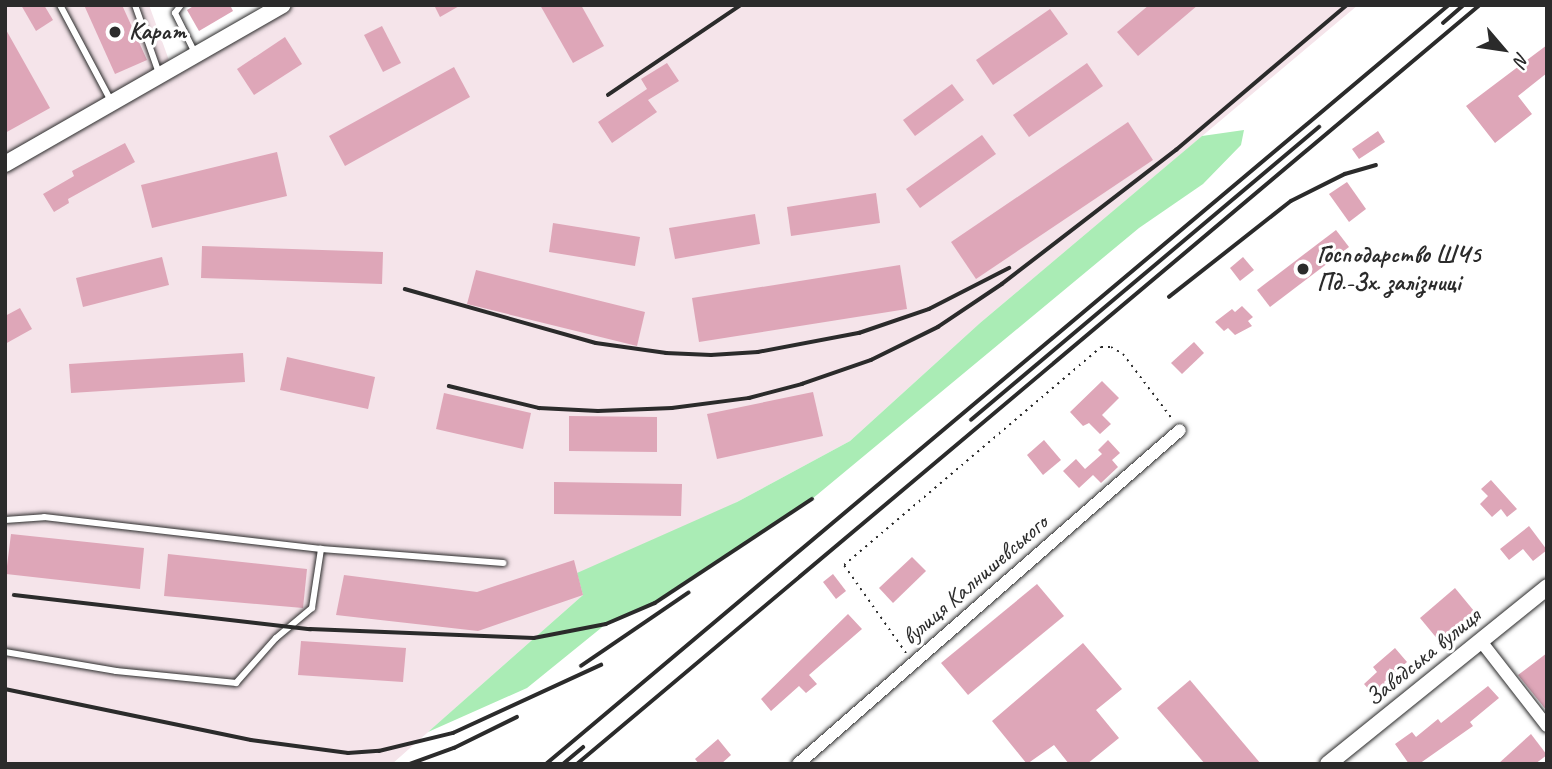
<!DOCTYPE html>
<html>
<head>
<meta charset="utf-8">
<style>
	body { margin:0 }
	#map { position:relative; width:1552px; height:769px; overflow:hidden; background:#fff; font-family:Caveat,sans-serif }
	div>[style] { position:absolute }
	.built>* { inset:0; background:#f5e4ea }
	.green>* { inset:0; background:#aaecb5 }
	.building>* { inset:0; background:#dea6b8 }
	.path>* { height:2px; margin-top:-1px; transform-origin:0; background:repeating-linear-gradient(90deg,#2b2b2b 0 2px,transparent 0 7px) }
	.roads { filter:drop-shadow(0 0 2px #2b2b2b) drop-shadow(0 0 2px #2b2b2b) }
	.service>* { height:6px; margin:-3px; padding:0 3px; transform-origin:3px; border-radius:3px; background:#fff }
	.minor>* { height:12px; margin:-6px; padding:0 6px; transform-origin:6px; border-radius:6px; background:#fff }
	.tertiary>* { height:16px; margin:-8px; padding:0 8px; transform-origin:8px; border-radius:8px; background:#fff }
	.rail>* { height:3.5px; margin:-1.75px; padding:0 1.75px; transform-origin:1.75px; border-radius:1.75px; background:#2b2b2b }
	.dots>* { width:19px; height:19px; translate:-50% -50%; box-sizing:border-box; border:4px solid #fff; border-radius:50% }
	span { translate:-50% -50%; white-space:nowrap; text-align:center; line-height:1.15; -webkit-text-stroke:6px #fff; paint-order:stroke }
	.poi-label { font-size:24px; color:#2b2b2b; font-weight:700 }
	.left { translate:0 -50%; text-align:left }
	.street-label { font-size:24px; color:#2b2b2b }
	.frame { position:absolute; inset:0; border:7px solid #2b2b2b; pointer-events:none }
	.north { position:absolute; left:1468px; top:14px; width:70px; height:70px; -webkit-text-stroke:5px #fff; paint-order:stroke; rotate:119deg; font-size:19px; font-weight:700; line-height:28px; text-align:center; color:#2b2b2b }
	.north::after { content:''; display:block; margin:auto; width:24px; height:32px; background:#2b2b2b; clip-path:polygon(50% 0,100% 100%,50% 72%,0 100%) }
</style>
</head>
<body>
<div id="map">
	<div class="built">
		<i style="clip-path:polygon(5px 5px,149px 5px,170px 63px,5px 158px)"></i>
		<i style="clip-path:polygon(294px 5px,1358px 5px,980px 323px,850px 441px,737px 502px,583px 595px,392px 764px,5px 764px,5px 170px)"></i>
	</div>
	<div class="green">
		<i style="clip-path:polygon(1244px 130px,1241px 145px,1203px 184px,1139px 228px,812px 499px,655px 603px,606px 624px,527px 688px,428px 732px,583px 595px,577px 573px,737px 502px,850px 441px,980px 323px,1202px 136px)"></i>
	</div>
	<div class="building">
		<i style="clip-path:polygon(21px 5px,44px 5px,53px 20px,36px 31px)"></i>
		<i style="clip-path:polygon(84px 5px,122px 5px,147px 60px,115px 74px)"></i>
		<i style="clip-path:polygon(195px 5px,230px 5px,233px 11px,199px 31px,187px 10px)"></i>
		<i style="clip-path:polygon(434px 5px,461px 5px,440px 17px)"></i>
		<i style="clip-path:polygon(540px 5px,581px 5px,604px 46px,573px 63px)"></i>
		<i style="clip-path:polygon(1149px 5px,1198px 5px,1138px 56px,1117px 32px)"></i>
		<i style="clip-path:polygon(1050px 9px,1068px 34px,993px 85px,976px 60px)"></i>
		<i style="clip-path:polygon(382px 26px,401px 63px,383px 72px,364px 35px)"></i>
		<i style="clip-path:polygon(5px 28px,50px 108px,5px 133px)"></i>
		<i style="clip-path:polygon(285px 37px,302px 64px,254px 95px,237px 69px)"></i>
		<i style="clip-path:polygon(1547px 45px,1547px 73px,1518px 96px,1532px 114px,1495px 143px,1466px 106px)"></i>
		<i style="clip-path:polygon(667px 63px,679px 81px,648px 100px,657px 112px,612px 143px,598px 122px,647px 89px,641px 79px)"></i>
		<i style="clip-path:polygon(1087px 63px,1103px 86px,1029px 137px,1013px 115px)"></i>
		<i style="clip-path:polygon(454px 67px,470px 97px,345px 166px,329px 136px)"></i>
		<i style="clip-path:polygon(952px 84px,964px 100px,915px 136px,903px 120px)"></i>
		<i style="clip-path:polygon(1128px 122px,1153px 160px,976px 279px,951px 242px)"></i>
		<i style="clip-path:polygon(1378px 131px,1385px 142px,1359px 159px,1352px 149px)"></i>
		<i style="clip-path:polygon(982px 135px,996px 154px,920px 208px,906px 189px)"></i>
		<i style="clip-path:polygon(125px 143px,135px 162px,68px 199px,69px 203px,54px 212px,43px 194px,74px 176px,72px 171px)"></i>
		<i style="clip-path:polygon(277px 152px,287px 196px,152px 228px,141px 185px)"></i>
		<i style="clip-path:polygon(1347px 182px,1366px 209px,1349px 222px,1329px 194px)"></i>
		<i style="clip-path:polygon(876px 193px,880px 223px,791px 236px,787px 207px)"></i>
		<i style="clip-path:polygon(755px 214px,760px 244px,675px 259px,669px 228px)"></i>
		<i style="clip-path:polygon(553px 223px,640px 237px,635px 266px,549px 252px)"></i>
		<i style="clip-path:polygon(1336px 230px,1349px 247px,1270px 307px,1257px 290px)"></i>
		<i style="clip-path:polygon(202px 246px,383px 252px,382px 284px,201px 278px)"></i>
		<i style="clip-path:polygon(162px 257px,169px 285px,83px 307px,76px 278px)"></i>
		<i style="clip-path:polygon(1243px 257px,1254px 270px,1240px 281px,1230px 268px)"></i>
		<i style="clip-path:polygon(900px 265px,907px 309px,699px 342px,692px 298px)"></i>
		<i style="clip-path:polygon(476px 270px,645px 312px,637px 346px,467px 304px)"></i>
		<i style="clip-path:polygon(1242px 306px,1253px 317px,1248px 321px,1252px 326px,1235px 335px,1228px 328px,1224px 331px,1215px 322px,1232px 309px,1235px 312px)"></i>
		<i style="clip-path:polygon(20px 308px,32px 329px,5px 344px,5px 316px)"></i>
		<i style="clip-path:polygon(1194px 342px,1204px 353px,1182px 374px,1171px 363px)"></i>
		<i style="clip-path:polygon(243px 353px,245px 382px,71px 393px,69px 364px)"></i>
		<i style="clip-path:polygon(287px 357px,375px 377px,368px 409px,280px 390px)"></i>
		<i style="clip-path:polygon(1102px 381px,1119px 398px,1102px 415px,1111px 424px,1100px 434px,1089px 423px,1083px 426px,1070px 412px)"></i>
		<i style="clip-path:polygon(813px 392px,823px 436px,717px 459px,707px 414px)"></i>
		<i style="clip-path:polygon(444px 393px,531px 413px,523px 449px,436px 429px)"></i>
		<i style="clip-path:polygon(569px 416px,657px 417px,657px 452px,569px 451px)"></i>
		<i style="clip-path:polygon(1044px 440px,1061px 460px,1043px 475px,1027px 455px)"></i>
		<i style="clip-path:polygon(1108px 440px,1120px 453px,1112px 460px,1118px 467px,1101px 483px,1093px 475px,1079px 488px,1063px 471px,1076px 459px,1085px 469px,1102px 454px,1098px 450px)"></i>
		<i style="clip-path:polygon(1491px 480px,1517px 509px,1507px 517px,1501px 509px,1492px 517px,1480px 504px,1488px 496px,1481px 489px)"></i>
		<i style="clip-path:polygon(554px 482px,682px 484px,681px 516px,554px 514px)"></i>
		<i style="clip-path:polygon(1529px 526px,1547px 550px,1533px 561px,1523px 549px,1509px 560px,1500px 549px)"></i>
		<i style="clip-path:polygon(11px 534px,144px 548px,140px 589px,6px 574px)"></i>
		<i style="clip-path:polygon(168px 554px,307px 569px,303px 608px,164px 596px)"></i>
		<i style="clip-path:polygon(912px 557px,926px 571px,893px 603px,879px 588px)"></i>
		<i style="clip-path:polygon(574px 560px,583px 595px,478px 631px,336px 615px,344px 575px,477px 592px)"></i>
		<i style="clip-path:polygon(833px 574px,846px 591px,836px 599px,823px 582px)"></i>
		<i style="clip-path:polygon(1037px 584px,1064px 616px,968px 695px,941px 663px)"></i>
		<i style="clip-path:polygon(1455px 588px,1474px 611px,1439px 641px,1420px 618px)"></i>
		<i style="clip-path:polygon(848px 614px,862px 629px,809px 675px,817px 684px,806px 693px,799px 686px,771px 711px,761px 699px)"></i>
		<i style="clip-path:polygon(301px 641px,406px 648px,403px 682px,298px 675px)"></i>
		<i style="clip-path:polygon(1083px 643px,1122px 689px,1096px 710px,1119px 738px,1087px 764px,1069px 764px,1054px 745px,1027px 764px,992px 721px)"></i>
		<i style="clip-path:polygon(1395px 648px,1407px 662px,1384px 682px,1391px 691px,1379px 701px,1364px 684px,1377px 672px,1373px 667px)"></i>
		<i style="clip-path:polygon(1547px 653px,1547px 711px,1518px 675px)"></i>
		<i style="clip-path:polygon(1190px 680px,1261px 764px,1205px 764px,1157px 708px)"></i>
		<i style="clip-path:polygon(1488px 686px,1499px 698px,1470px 722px,1473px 726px,1419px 764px,1409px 764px,1395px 744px,1412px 732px,1416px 737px,1438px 719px,1441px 723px)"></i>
		<i style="clip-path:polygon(1531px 734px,1547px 755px,1535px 764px,1498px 764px)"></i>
		<i style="clip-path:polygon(718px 739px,731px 755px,721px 764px,699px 764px,695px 759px)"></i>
	</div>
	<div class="path">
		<i style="left:906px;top:653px;width:108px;rotate:-125.2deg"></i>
		<i style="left:844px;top:565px;width:337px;rotate:-40.3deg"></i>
		<i style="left:1101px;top:347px;width:10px"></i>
		<i style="left:1111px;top:347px;width:14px;rotate:30deg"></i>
		<i style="left:1123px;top:354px;width:83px;rotate:52.9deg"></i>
	</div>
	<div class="roads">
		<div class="service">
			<i style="left:60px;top:5px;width:109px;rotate:62deg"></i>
			<i style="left:135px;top:5px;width:72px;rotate:70.6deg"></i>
			<i style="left:181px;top:5px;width:10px;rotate:127deg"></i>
			<i style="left:175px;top:13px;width:45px;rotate:63.4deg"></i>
			<i style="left:5px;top:520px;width:39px;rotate:-4deg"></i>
			<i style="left:44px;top:517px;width:279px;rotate:6.6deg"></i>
			<i style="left:321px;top:549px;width:183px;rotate:4.4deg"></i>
			<i style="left:5px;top:652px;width:113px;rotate:9.7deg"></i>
			<i style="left:116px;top:671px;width:121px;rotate:5.7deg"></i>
			<i style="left:236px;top:683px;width:60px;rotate:-48.4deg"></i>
			<i style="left:276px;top:638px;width:47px;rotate:-39.8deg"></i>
			<i style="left:312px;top:608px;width:60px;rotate:-81.3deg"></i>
		</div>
		<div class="minor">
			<i style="left:1480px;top:640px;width:109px;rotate:52.1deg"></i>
			<i style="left:798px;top:764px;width:507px;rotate:-41.16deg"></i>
		</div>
		<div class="tertiary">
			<i style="left:5px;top:164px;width:320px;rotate:-29.8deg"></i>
			<i style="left:1328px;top:764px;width:282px;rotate:-38.9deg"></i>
		</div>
	</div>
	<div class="rail">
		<i style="left:1443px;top:23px;width:28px;rotate:-41deg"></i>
		<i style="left:608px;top:95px;width:161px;rotate:-34.1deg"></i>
		<i style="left:405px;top:289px;width:198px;rotate:15.8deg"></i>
		<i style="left:596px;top:343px;width:71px;rotate:8.1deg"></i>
		<i style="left:666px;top:353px;width:45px;rotate:2.5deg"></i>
		<i style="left:711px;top:355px;width:47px;rotate:-3.7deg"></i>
		<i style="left:758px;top:352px;width:103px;rotate:-10.7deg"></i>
		<i style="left:859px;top:333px;width:74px;rotate:-18.9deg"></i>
		<i style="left:929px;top:309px;width:90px;rotate:-27.1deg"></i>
		<i style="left:1169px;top:297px;width:155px;rotate:-38.2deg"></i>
		<i style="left:1291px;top:201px;width:60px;rotate:-26.6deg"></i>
		<i style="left:1345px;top:174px;width:32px;rotate:-16deg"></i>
		<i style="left:449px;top:386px;width:93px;rotate:13.7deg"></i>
		<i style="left:539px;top:408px;width:59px;rotate:2.9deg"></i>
		<i style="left:598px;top:411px;width:74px;rotate:-2.3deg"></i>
		<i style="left:672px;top:408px;width:78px;rotate:-7.4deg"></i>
		<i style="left:749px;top:398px;width:55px;rotate:-14.8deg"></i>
		<i style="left:802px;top:384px;width:73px;rotate:-19.2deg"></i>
		<i style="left:871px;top:360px;width:75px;rotate:-26.2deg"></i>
		<i style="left:938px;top:327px;width:77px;rotate:-33.9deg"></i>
		<i style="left:1002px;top:284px;width:220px;rotate:-37.6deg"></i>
		<i style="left:1176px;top:150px;width:224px;rotate:-40.3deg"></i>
		<i style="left:971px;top:420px;width:455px;rotate:-40.1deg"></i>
		<i style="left:14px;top:595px;width:298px;rotate:6.6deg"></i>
		<i style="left:310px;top:629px;width:224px;rotate:2.3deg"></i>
		<i style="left:534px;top:638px;width:73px;rotate:-11deg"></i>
		<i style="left:606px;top:624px;width:53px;rotate:-23.2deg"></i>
		<i style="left:655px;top:603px;width:188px;rotate:-33.5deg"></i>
		<i style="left:581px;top:666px;width:130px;rotate:-34.3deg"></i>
		<i style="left:5px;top:689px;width:251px;rotate:11.7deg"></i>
		<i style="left:251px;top:740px;width:98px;rotate:7.6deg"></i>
		<i style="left:348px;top:753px;width:31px;rotate:-4deg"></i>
		<i style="left:379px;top:751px;width:76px;rotate:-13.7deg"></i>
		<i style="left:453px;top:733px;width:163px;rotate:-24.7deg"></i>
		<i style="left:410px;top:764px;width:47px;rotate:-20deg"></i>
		<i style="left:454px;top:748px;width:70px;rotate:-26.2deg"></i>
		<i style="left:546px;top:764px;width:1180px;rotate:-40.05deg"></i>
		<i style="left:563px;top:764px;width:26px;rotate:-40deg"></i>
		<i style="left:577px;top:764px;width:1180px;rotate:-40.05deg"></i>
	</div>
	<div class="dots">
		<i style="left:115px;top:32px;background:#2b2b2b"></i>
		<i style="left:1303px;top:269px;background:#2b2b2b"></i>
	</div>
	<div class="poi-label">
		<span class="left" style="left:129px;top:32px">Карат</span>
		<span class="left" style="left:1317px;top:269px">Господарство ШЧ5<br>Пд.-Зх. залізниці</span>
	</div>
	<div class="street-label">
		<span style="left:975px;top:580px;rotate:-41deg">вулиця Калнишевського</span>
		<span style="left:1423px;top:657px;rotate:-39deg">Заводська вулиця</span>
	</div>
	<div class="frame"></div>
	<div class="north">N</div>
</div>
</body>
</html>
